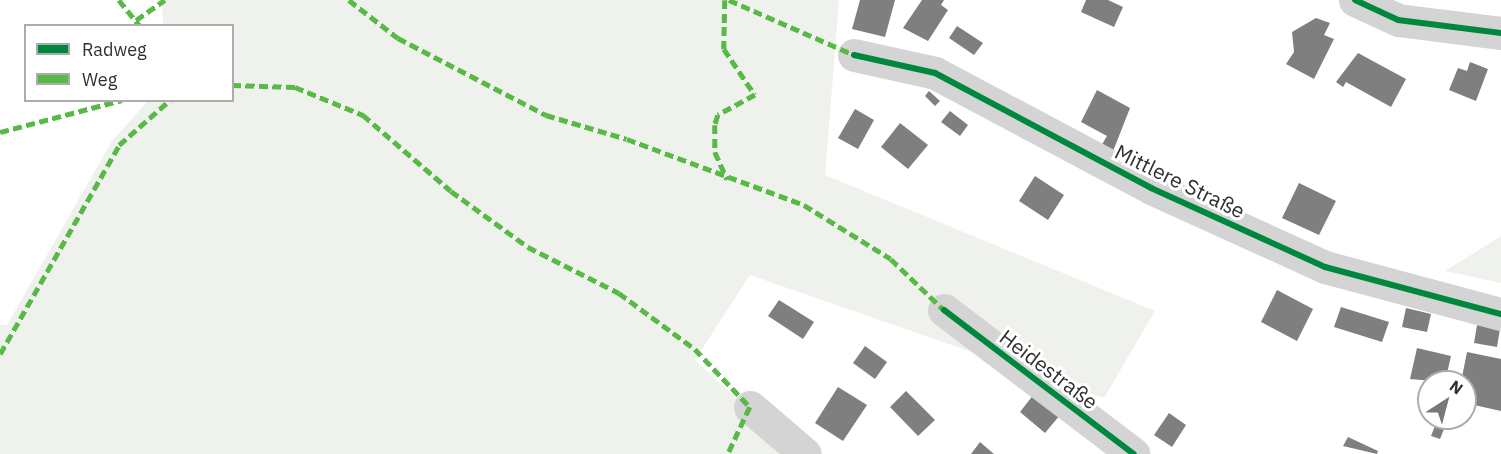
<!DOCTYPE html>
<html>
<head>
<meta charset="utf-8">
<style>
	body { margin:0 }
	#map { position:relative; width:1501px; height:454px; overflow:hidden; background:#fff; font-family:"IBM Plex Sans",sans-serif }
	div>[style] { position:absolute }
	.green>* { inset:0; background:#eff2ec }
	.building>* { inset:0; background:#7f7f7f }
	.minor>* { height:33px; margin:-16.5px; padding:0 16.5px; transform-origin:16.5px; border-radius:16.5px; background:#d4d4d4 }
	.quiet>* { height:4.5px; margin-top:-2.25px; transform-origin:0; background:repeating-linear-gradient(90deg,#58b947 0 9px,transparent 0 13.5px) }
	.cycleway>* { height:6px; margin:-3px; padding:0 3px; transform-origin:3px; border-radius:3px; background:#00873e }
	span { translate:-50% -50%; white-space:nowrap; text-align:center; line-height:1.15; -webkit-text-stroke:6px #fff; paint-order:stroke }
	.street-label { font-size:21px; color:#303030 }
	.legend { position:absolute; left:24px; top:24px; width:210px; height:78px; box-sizing:border-box; background:#fff; border:2px solid #acacac; margin:0; padding:8px 10px; list-style:none; font-size:18px; color:#303030 }
	.legend li { display:flex; align-items:center; gap:12px; height:30px }
	.legend b { width:30px; border:2px solid #acacac }
	.north { position:absolute; left:1417px; top:370px; width:60px; height:60px; box-sizing:border-box; background:#fff; border:2px solid #acacac; border-radius:50%; rotate:36deg; font-size:16px; font-weight:700; line-height:24px; text-align:center; color:#303030 }
	.north::after { content:''; display:block; margin:auto; width:21px; height:27px; background:#787878; clip-path:polygon(50% 0,100% 100%,50% 72%,0 100%) }
</style>
</head>
<body>
<div id="map">
	<div class="green">
		<i style="clip-path:polygon(162px 0,839px 0,825px 175px,1155px 311px,1104px 398px,750px 275px,695px 360px,797px 454px,0 454px,0 325px,7px 325px,112px 141px,148px 101px,232px 100px,232px 26px,163px 25px)"></i>
		<i style="clip-path:polygon(1501px 236px,1501px 283px,1445px 271px)"></i>
	</div>
	<div class="building">
		<i style="clip-path:polygon(860px 0,895px 0,885px 37px,852px 29px)"></i>
		<i style="clip-path:polygon(922px 0,944px 0,941px 5px,948px 10px,928px 41px,903px 28px)"></i>
		<i style="clip-path:polygon(1086px 0,1108px 0,1123px 7px,1114px 27px,1081px 12px)"></i>
		<i style="clip-path:polygon(1316px 18px,1330px 23px,1324px 35px,1334px 39px,1314px 79px,1286px 64px,1294px 52px,1292px 32px)"></i>
		<i style="clip-path:polygon(957px 26px,983px 43px,974px 55px,949px 38px)"></i>
		<i style="clip-path:polygon(1358px 53px,1406px 79px,1391px 107px,1346px 82px,1343px 87px,1336px 82px)"></i>
		<i style="clip-path:polygon(1470px 62px,1488px 69px,1476px 101px,1449px 90px,1458px 68px,1467px 71px)"></i>
		<i style="clip-path:polygon(1097px 90px,1130px 108px,1110px 159px,1098px 151px,1107px 136px,1081px 122px)"></i>
		<i style="clip-path:polygon(929px 91px,940px 101px,935px 106px,925px 96px)"></i>
		<i style="clip-path:polygon(855px 109px,874px 120px,858px 149px,838px 138px)"></i>
		<i style="clip-path:polygon(950px 111px,968px 125px,960px 136px,941px 122px)"></i>
		<i style="clip-path:polygon(900px 123px,928px 145px,908px 169px,881px 147px)"></i>
		<i style="clip-path:polygon(1035px 176px,1064px 195px,1048px 220px,1019px 201px)"></i>
		<i style="clip-path:polygon(1299px 183px,1336px 201px,1319px 235px,1282px 218px)"></i>
		<i style="clip-path:polygon(1277px 290px,1313px 309px,1297px 341px,1261px 322px)"></i>
		<i style="clip-path:polygon(779px 300px,814px 322px,803px 339px,768px 316px)"></i>
		<i style="clip-path:polygon(1341px 307px,1389px 322px,1382px 342px,1334px 327px)"></i>
		<i style="clip-path:polygon(1406px 308px,1431px 314px,1427px 332px,1402px 327px)"></i>
		<i style="clip-path:polygon(1477px 325px,1500px 329px,1497px 347px,1474px 343px)"></i>
		<i style="clip-path:polygon(865px 346px,887px 362px,875px 379px,853px 363px)"></i>
		<i style="clip-path:polygon(1417px 348px,1451px 356px,1445px 382px,1410px 379px)"></i>
		<i style="clip-path:polygon(1467px 352px,1501px 359px,1501px 411px,1465px 403px,1461px 382px)"></i>
		<i style="clip-path:polygon(838px 387px,867px 405px,843px 441px,815px 423px)"></i>
		<i style="clip-path:polygon(906px 391px,935px 420px,918px 436px,890px 407px)"></i>
		<i style="clip-path:polygon(1034px 394px,1060px 415px,1045px 433px,1020px 412px)"></i>
		<i style="clip-path:polygon(1169px 413px,1186px 425px,1172px 447px,1154px 435px)"></i>
		<i style="clip-path:polygon(1435px 426px,1444px 429px,1440px 439px,1431px 436px)"></i>
		<i style="clip-path:polygon(1348px 437px,1378px 451px,1377px 454px,1343px 446px)"></i>
		<i style="clip-path:polygon(980px 442px,994px 454px,971px 454px)"></i>
	</div>
	<div class="minor">
		<i style="left:1355px;top:0;width:47px;rotate:24.9deg"></i>
		<i style="left:1398px;top:20px;width:104px;rotate:7.2deg"></i>
		<i style="left:854px;top:55px;width:83px;rotate:12.5deg"></i>
		<i style="left:935px;top:73px;width:245px;rotate:28deg"></i>
		<i style="left:1151px;top:188px;width:191px;rotate:24.4deg"></i>
		<i style="left:1325px;top:267px;width:182px;rotate:15deg"></i>
		<i style="left:944px;top:310px;width:238px;rotate:37.2deg"></i>
		<i style="left:750px;top:407px;width:72px;rotate:40.5deg"></i>
	</div>
	<div class="quiet">
		<i style="left:119px;top:0;width:33px;rotate:51deg"></i>
		<i style="left:349px;top:0;width:62px;rotate:37.8deg"></i>
		<i style="left:398px;top:38px;width:167px;rotate:27.5deg"></i>
		<i style="left:546px;top:115px;width:84px;rotate:16.5deg"></i>
		<i style="left:627px;top:139px;width:189px;rotate:20.4deg"></i>
		<i style="left:804px;top:205px;width:102px;rotate:31.8deg"></i>
		<i style="left:891px;top:259px;width:74px;rotate:43.9deg"></i>
		<i style="left:725px;top:0;width:49px;rotate:91.2deg"></i>
		<i style="left:724px;top:49px;width:55px;rotate:56deg"></i>
		<i style="left:755px;top:95px;width:42px;rotate:151.6deg"></i>
		<i style="left:718px;top:115px;width:10px;rotate:107deg"></i>
		<i style="left:715px;top:125px;width:27px;rotate:90deg"></i>
		<i style="left:715px;top:152px;width:30px;rotate:66deg"></i>
		<i style="left:729px;top:0;width:137px;rotate:23.7deg"></i>
		<i style="left:136px;top:20px;width:35px;rotate:-35deg"></i>
		<i style="left:232px;top:85px;width:63px;rotate:1.8deg"></i>
		<i style="left:295px;top:87px;width:74px;rotate:22.4deg"></i>
		<i style="left:363px;top:115px;width:116px;rotate:40.8deg"></i>
		<i style="left:451px;top:191px;width:95px;rotate:36deg"></i>
		<i style="left:528px;top:247px;width:102px;rotate:26.8deg"></i>
		<i style="left:619px;top:293px;width:94px;rotate:36.4deg"></i>
		<i style="left:695px;top:349px;width:80px;rotate:46.5deg"></i>
		<i style="left:750px;top:407px;width:52px;rotate:115.1deg"></i>
		<i style="left:0;top:132px;width:126px;rotate:-14.7deg"></i>
		<i style="left:0;top:354px;width:241px;rotate:-60.3deg"></i>
		<i style="left:119px;top:145px;width:68px;rotate:-41.4deg"></i>
	</div>
	<div class="cycleway">
		<i style="left:1355px;top:0;width:47px;rotate:24.9deg"></i>
		<i style="left:1398px;top:20px;width:104px;rotate:7.2deg"></i>
		<i style="left:854px;top:55px;width:83px;rotate:12.5deg"></i>
		<i style="left:935px;top:73px;width:245px;rotate:28deg"></i>
		<i style="left:1151px;top:188px;width:191px;rotate:24.4deg"></i>
		<i style="left:1325px;top:267px;width:182px;rotate:15deg"></i>
		<i style="left:944px;top:310px;width:238px;rotate:37.2deg"></i>
	</div>
	<div class="street-label">
		<span style="left:1180px;top:181px;rotate:26deg">Mittlere Straße</span>
		<span style="left:1049px;top:369px;rotate:37deg">Heidestraße</span>
	</div>
	<ul class="legend">
	<li><b style="height:8px;background:#00873e"></b>Radweg</li>
	<li><b style="height:8px;background:#58b947"></b>Weg</li>
	</ul>
	<div class="north">N</div>
</div>
</body>
</html>
